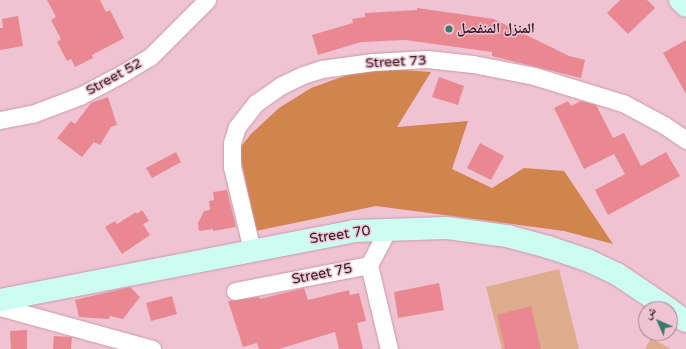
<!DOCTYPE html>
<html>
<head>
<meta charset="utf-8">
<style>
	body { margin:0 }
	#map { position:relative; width:686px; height:349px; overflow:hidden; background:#f0c3d3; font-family:"Varela Round","Noto Naskh Arabic",sans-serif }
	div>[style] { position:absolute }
	.green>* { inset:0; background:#ddac8c }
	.forest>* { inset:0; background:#d2844e }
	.building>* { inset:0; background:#e98891 }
	.roads { filter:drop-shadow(0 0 1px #c69bab) drop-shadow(0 0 1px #c69bab) }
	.street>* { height:17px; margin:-8.5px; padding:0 8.5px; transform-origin:8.5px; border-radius:8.5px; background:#fff }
	.secondary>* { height:22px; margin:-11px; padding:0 11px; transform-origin:11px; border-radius:11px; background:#cdfcf1 }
	.dots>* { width:11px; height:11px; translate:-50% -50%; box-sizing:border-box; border:2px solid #f0c3d3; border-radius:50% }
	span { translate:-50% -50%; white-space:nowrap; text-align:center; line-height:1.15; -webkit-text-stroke:3px #f0c3d3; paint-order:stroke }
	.poi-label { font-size:14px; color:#2d1d23; font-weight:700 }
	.left { translate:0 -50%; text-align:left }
	.street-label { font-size:14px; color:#2d1d23 }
	.north { position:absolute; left:638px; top:301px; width:40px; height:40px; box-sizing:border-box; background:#f0c3d3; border:1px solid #a2818d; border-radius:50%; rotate:315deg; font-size:11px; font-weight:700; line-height:16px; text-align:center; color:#2d1d23 }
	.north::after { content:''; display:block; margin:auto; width:14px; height:18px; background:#3b7b6a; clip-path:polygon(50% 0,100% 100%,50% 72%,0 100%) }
</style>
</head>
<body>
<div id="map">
	<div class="green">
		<i style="clip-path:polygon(559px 269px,579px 349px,502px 349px,486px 287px)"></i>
		<i style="clip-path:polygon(651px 338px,671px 349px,645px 349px)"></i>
	</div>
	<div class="forest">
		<i style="clip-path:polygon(389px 69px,431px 72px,397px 127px,468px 121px,452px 169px,492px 188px,524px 168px,564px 171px,613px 244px,564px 231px,376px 206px,256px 231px,239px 149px,251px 134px,279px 108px,311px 88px,347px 75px)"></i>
	</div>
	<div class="building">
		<i style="clip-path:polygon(47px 0,100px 0,106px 12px,110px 10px,124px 38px,92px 55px,93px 58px,75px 67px,71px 59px,67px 61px,57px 42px,61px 39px,51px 20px,56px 17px)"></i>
		<i style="clip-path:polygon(620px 0,647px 0,655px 8px,628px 34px,607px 13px)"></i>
		<i style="clip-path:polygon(417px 8px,494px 19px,569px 56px,585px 60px,581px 78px,492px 56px,492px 52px,405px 40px,361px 42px,318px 55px,312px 35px,353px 23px,352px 19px,365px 17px,365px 13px,417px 10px)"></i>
		<i style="clip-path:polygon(18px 16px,23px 46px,0 50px,0 28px,3px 28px,2px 19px)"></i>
		<i style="clip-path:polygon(686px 40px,686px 94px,663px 53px)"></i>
		<i style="clip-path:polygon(439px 77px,464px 86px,458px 105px,432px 97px)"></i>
		<i style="clip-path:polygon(108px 97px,117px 125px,111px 127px,100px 145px,94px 142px,82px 157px,57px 138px,71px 121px,75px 124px,91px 103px)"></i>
		<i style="clip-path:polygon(568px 101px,571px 106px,581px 101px,596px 105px,613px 138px,624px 133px,641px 166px,666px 152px,680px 176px,608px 215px,595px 190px,625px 174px,614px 154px,584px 169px,554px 108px)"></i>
		<i style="clip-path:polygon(480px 143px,504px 156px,491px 180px,467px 168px)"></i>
		<i style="clip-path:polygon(176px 152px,181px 162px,152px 178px,146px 168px)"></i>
		<i style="clip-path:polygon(227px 190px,236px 227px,213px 231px,213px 229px,199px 231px,198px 223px,204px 211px,210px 210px,209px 201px,214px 200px,213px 192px)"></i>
		<i style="clip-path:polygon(142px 210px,149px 221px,143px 224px,150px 235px,122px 254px,105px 227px,115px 221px,117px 224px,136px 212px,137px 214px)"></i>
		<i style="clip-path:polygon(439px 283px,444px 310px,398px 318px,394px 292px)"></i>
		<i style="clip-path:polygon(130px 287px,140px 297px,123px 319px,110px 316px,109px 319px,79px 317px,75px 300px)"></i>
		<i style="clip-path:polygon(304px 288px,308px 300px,349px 290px,350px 295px,359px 293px,366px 321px,357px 323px,363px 349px,339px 349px,335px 332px,279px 349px,259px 349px,257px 343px,243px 347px,228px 301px,259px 297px,260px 299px)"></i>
		<i style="clip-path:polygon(172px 296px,177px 314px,151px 321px,146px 303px)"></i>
		<i style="clip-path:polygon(531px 306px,541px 349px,505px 349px,497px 315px)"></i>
		<i style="clip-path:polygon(27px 330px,27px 349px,11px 349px,10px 331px)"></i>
		<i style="clip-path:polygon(54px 336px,72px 337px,71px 349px,53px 349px)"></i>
	</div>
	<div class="roads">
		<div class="street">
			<i style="left:0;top:120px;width:33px;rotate:-11deg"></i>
			<i style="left:32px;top:114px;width:51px;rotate:-20.6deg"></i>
			<i style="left:80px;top:96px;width:49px;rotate:-28.1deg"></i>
			<i style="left:123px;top:73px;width:31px;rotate:-31deg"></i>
			<i style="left:150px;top:57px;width:81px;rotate:-45deg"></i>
			<i style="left:252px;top:250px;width:85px;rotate:-103.5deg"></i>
			<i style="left:232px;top:167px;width:24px;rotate:-90deg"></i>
			<i style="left:232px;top:143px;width:17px;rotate:-73deg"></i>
			<i style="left:237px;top:127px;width:31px;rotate:-52deg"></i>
			<i style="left:256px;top:103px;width:29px;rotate:-35deg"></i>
			<i style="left:280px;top:86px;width:25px;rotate:-26deg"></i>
			<i style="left:303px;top:75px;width:19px;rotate:-18deg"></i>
			<i style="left:321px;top:69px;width:52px;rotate:-7.7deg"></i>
			<i style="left:373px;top:62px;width:54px;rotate:-3.2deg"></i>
			<i style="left:427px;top:59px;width:46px;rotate:6.2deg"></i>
			<i style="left:473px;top:64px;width:62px;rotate:11.1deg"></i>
			<i style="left:534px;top:76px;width:93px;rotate:16.9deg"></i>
			<i style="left:623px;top:103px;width:47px;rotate:28.2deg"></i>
			<i style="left:664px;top:125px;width:27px;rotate:34deg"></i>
			<i style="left:369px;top:265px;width:86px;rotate:76.6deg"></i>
			<i style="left:235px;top:291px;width:136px;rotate:-11deg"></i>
			<i style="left:369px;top:265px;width:41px;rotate:-62.2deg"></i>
			<i style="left:0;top:307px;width:158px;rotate:15.4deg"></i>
		</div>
		<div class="secondary">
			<i style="left:680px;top:0;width:8px;rotate:45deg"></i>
			<i style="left:0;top:300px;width:361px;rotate:-11deg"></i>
			<i style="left:354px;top:231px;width:93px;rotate:-1.8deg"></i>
			<i style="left:447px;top:228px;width:61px;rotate:7.6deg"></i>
			<i style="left:507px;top:236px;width:42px;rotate:15deg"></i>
			<i style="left:548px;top:247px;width:41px;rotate:18.4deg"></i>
			<i style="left:587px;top:260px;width:33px;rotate:25deg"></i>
			<i style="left:617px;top:274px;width:63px;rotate:33.9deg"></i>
			<i style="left:670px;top:310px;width:19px;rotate:35deg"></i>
		</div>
	</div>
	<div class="dots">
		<i style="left:449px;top:29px;background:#3b7b6a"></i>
	</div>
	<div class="poi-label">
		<span class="left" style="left:457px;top:29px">المنزل المنفصل</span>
	</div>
	<div class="street-label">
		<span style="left:396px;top:62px;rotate:-3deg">Street 73</span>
		<span style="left:114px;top:77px;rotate:-29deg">Street 52</span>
		<span style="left:340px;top:235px;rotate:-8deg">Street 70</span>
		<span style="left:322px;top:274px;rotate:-11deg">Street 75</span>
	</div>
	<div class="north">ش</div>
</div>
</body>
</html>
